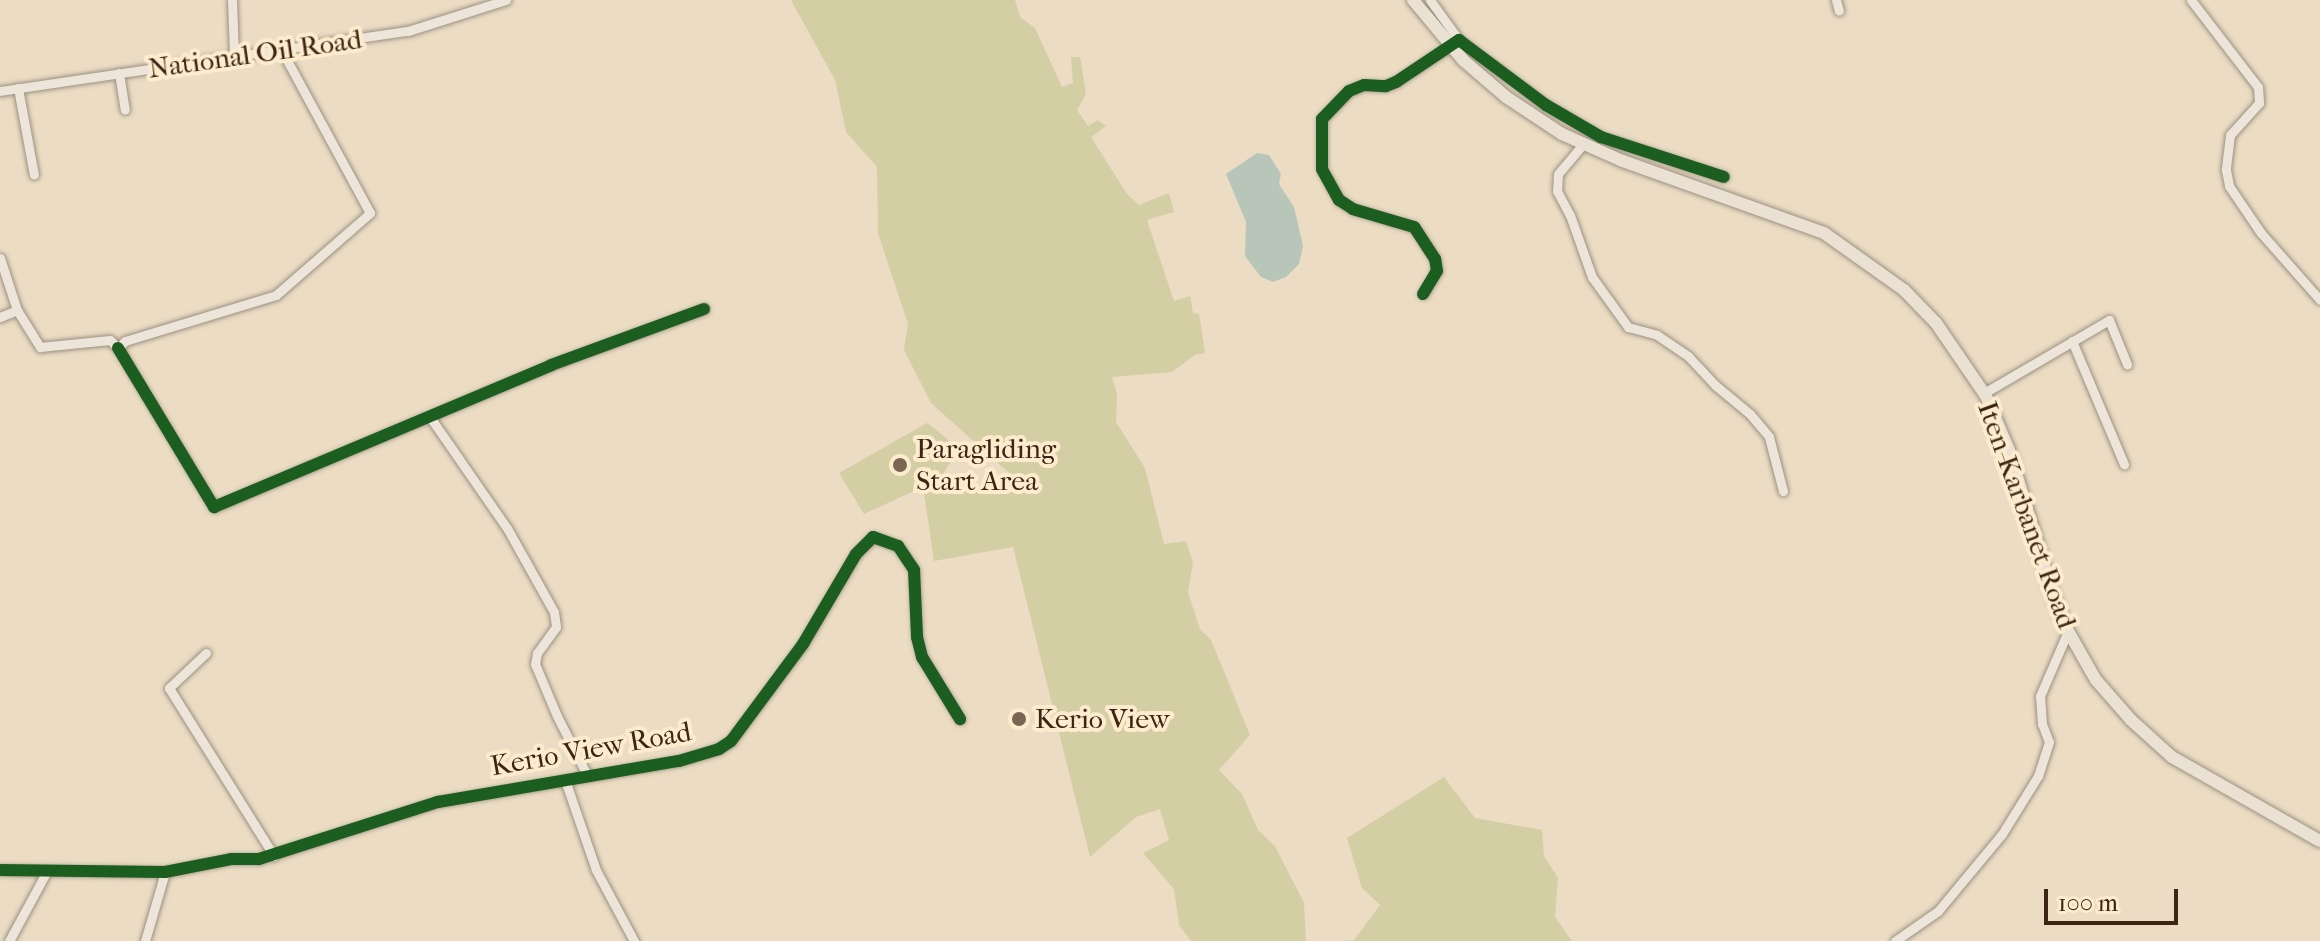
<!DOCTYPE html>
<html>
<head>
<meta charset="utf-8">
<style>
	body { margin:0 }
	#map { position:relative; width:2320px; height:941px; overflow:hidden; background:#ebdcc3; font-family:"IM FELL French Canon",serif }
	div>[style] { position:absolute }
	.green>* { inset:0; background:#d4cea4 }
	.water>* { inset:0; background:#b8c5b9 }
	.roads { filter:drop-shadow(0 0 2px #9c9182) drop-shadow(0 0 2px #9c9182) }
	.minor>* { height:9px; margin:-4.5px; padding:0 4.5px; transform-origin:4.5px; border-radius:4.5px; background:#ede5d9 }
	.major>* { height:12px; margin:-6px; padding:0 6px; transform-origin:6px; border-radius:6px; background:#eae1d2 }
	.cycleway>* { height:12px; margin:-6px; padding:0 6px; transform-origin:6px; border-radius:6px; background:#1b5e20 }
	.dots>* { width:22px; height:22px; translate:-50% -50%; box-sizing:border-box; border:4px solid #fdebcd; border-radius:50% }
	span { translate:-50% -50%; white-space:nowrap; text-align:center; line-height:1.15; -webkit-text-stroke:8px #fdebcd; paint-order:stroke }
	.street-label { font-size:28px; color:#3c2514 }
	.poi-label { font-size:28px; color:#3c2514 }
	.left { translate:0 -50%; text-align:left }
	.scale { position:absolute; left:2044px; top:889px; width:134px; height:36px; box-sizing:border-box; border:4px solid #3c2514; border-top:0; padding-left:10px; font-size:24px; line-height:28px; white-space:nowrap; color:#3c2514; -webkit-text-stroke:6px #fdebcd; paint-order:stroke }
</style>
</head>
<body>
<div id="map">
	<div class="green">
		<i style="clip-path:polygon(791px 0,1015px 0,1020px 17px,1035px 28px,1062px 87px,1073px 83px,1071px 57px,1080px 57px,1086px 94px,1077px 110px,1088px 126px,1098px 120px,1106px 126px,1091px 137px,1127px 194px,1139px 205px,1169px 193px,1174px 212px,1147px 220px,1174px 301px,1190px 296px,1193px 313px,1199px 314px,1205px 353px,1195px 355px,1172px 372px,1112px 377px,1117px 394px,1116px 422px,1145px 468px,1164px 544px,1186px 541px,1193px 562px,1188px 593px,1200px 629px,1211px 640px,1250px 735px,1219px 770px,1242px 794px,1258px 830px,1275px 846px,1304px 903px,1306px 941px,1191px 941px,1179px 925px,1174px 889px,1143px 853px,1169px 840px,1160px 809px,1136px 817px,1090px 857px,1013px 547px,934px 561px,924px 493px,1017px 480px,931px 403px,904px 350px,908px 324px,878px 233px,877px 167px,846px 132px,835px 80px)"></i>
		<i style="clip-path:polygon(927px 423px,950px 441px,953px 458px,940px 479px,864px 514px,839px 473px)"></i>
		<i style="clip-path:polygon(1444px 777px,1475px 818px,1542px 830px,1544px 856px,1558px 878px,1555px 917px,1572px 941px,1340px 941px,1354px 940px,1380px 905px,1362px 888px,1347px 838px)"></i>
	</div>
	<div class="water">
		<i style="clip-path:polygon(1257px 153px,1269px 155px,1281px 174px,1279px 184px,1294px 207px,1303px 246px,1299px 264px,1286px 277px,1273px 282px,1261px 277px,1245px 256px,1246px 222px,1226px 174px)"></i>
	</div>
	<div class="roads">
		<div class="minor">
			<i style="left:232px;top:0;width:55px;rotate:87.9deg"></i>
			<i style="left:1430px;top:0;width:49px;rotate:54.1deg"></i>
			<i style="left:1836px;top:0;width:11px;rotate:75deg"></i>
			<i style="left:2191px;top:0;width:110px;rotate:52.4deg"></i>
			<i style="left:2258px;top:87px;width:16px;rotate:86deg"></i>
			<i style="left:2259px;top:103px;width:43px;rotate:132.2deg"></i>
			<i style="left:2230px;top:135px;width:35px;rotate:97deg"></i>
			<i style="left:2226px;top:170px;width:16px;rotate:79deg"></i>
			<i style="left:2229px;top:186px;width:57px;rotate:55.8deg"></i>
			<i style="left:2261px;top:233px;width:89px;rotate:48.6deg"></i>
			<i style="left:119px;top:73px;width:37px;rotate:81deg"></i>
			<i style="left:18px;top:88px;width:88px;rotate:79.6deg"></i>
			<i style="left:0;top:91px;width:412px;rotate:-8.4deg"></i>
			<i style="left:408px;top:31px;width:103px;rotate:-17.6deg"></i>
			<i style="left:1584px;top:143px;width:40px;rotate:130deg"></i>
			<i style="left:1558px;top:174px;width:17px;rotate:93deg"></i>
			<i style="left:1557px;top:191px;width:27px;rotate:62deg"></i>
			<i style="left:1570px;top:215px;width:66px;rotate:70.5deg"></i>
			<i style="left:1592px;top:277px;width:62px;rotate:54.2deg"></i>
			<i style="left:1628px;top:327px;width:30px;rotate:15deg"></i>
			<i style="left:1657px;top:335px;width:37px;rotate:34deg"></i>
			<i style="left:1688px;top:356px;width:40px;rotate:47deg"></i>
			<i style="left:1715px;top:385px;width:45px;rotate:39.6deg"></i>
			<i style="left:1750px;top:414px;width:30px;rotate:50deg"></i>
			<i style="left:1769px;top:437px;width:56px;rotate:75.5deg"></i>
			<i style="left:0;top:258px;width:55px;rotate:71.9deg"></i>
			<i style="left:1423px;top:294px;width:27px;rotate:-59deg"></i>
			<i style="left:1437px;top:271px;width:12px;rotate:-99deg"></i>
			<i style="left:1435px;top:259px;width:38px;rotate:-123deg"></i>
			<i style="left:1414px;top:227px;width:64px;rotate:-163.6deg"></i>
			<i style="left:1353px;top:209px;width:17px;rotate:-147deg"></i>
			<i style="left:1339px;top:200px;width:35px;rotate:-119deg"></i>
			<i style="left:1322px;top:169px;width:50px;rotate:-90deg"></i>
			<i style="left:1322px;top:119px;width:39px;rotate:-46deg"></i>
			<i style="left:1349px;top:91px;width:16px;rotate:-22deg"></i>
			<i style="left:1364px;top:85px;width:22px;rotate:3deg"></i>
			<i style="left:1386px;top:86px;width:11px;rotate:-22deg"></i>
			<i style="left:1396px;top:82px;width:76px;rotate:-33.7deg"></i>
			<i style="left:1459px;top:40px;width:109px;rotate:36.8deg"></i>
			<i style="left:1546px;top:105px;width:64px;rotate:30.2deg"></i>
			<i style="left:1601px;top:137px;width:129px;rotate:18deg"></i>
			<i style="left:0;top:317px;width:18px;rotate:-22deg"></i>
			<i style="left:17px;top:310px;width:44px;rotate:58.1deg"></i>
			<i style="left:40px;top:347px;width:70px;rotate:-5.7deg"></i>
			<i style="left:110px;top:340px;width:11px;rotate:45deg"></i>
			<i style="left:118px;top:348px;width:10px;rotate:-45deg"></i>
			<i style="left:125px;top:341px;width:158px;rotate:-16.9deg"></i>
			<i style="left:276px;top:295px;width:125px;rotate:-41.1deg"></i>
			<i style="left:370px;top:213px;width:184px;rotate:-118.5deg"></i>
			<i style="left:2072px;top:341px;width:134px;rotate:67.1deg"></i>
			<i style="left:118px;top:348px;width:186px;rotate:58.9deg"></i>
			<i style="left:214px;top:507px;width:366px;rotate:-22.8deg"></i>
			<i style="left:551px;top:365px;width:163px;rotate:-20.1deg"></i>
			<i style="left:1984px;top:393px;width:145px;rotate:-30.3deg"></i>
			<i style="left:2109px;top:320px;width:48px;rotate:67.8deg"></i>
			<i style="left:430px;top:417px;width:135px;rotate:55.3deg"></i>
			<i style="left:507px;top:528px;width:96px;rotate:60.8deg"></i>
			<i style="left:554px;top:612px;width:15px;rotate:82deg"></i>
			<i style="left:556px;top:627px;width:32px;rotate:126deg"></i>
			<i style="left:537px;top:653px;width:11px;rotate:100deg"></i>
			<i style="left:535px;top:664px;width:56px;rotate:67.1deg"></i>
			<i style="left:557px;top:716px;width:66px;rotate:63deg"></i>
			<i style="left:206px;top:653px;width:51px;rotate:136.6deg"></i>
			<i style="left:169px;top:688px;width:198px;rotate:58deg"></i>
			<i style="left:565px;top:780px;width:95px;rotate:71deg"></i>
			<i style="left:596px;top:870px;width:81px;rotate:61.8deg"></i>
			<i style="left:0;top:870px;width:165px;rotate:0.7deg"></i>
			<i style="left:165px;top:872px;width:67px;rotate:-11.1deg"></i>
			<i style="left:231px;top:859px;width:28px"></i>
			<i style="left:259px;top:859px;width:188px;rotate:-17.7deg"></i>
			<i style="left:438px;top:802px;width:244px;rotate:-9.7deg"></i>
			<i style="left:679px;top:761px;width:42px;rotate:-16.7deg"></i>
			<i style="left:719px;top:749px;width:14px;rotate:-34deg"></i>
			<i style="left:731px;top:741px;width:121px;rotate:-53.4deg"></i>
			<i style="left:803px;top:644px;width:104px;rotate:-59.5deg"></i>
			<i style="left:856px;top:554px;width:24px;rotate:-45deg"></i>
			<i style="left:873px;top:537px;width:27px;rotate:20deg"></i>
			<i style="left:898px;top:546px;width:29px;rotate:56deg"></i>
			<i style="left:914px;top:570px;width:67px;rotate:87.4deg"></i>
			<i style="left:917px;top:637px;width:21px;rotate:76deg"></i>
			<i style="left:922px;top:657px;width:73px;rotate:58.5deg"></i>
			<i style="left:9px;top:941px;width:80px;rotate:-61.5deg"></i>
			<i style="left:145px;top:941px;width:72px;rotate:-73.8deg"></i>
			<i style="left:1895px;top:941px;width:52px;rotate:-34.9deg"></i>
			<i style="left:1938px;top:911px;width:100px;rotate:-50.3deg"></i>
			<i style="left:2002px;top:834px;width:68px;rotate:-58.2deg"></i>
			<i style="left:2038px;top:776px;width:36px;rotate:-72deg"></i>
			<i style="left:2049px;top:742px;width:19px;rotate:-111deg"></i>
			<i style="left:2042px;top:724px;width:28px;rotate:-94deg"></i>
			<i style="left:2040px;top:696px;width:71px;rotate:-66.7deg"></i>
		</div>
		<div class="major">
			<i style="left:1413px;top:0;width:78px;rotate:50.2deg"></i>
			<i style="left:1463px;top:60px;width:57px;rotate:40.7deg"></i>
			<i style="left:1506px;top:97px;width:67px;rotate:33.5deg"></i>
			<i style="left:1562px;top:134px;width:64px;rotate:24.1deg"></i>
			<i style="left:1620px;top:160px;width:217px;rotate:19.7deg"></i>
			<i style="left:1824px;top:233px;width:98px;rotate:35.5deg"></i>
			<i style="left:1904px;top:290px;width:46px;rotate:45.9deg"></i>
			<i style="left:1936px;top:323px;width:88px;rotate:55.6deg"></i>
			<i style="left:1986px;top:396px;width:59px;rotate:66.9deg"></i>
			<i style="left:2009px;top:450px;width:151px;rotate:73deg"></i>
			<i style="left:2053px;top:594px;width:40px;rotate:68deg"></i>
			<i style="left:2068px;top:631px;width:56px;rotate:60.3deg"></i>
			<i style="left:2096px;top:680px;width:53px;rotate:48.8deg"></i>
			<i style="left:2131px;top:720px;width:55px;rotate:42.1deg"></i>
			<i style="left:2172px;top:757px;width:170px;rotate:29.6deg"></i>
		</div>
	</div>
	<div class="cycleway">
		<i style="left:1423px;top:294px;width:27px;rotate:-59deg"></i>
		<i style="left:1437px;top:271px;width:12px;rotate:-99deg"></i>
		<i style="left:1435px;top:259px;width:38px;rotate:-123deg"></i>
		<i style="left:1414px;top:227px;width:64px;rotate:-163.6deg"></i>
		<i style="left:1353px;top:209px;width:17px;rotate:-147deg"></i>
		<i style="left:1339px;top:200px;width:35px;rotate:-119deg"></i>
		<i style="left:1322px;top:169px;width:50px;rotate:-90deg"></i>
		<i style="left:1322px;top:119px;width:39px;rotate:-46deg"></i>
		<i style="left:1349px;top:91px;width:16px;rotate:-22deg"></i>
		<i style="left:1364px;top:85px;width:22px;rotate:3deg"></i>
		<i style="left:1386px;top:86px;width:11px;rotate:-22deg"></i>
		<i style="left:1396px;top:82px;width:76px;rotate:-33.7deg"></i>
		<i style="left:1459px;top:40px;width:109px;rotate:36.8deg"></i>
		<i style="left:1546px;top:105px;width:64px;rotate:30.2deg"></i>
		<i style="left:1601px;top:137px;width:129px;rotate:18deg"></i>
		<i style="left:118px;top:348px;width:186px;rotate:58.9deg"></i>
		<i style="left:214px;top:507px;width:366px;rotate:-22.8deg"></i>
		<i style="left:551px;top:365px;width:163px;rotate:-20.1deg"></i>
		<i style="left:0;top:870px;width:165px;rotate:0.7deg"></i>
		<i style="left:165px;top:872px;width:67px;rotate:-11.1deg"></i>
		<i style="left:231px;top:859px;width:28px"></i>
		<i style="left:259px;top:859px;width:188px;rotate:-17.7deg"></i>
		<i style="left:438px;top:802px;width:244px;rotate:-9.7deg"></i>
		<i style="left:679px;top:761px;width:42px;rotate:-16.7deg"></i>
		<i style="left:719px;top:749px;width:14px;rotate:-34deg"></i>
		<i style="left:731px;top:741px;width:121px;rotate:-53.4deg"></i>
		<i style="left:803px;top:644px;width:104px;rotate:-59.5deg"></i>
		<i style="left:856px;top:554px;width:24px;rotate:-45deg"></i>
		<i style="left:873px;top:537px;width:27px;rotate:20deg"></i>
		<i style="left:898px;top:546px;width:29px;rotate:56deg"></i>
		<i style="left:914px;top:570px;width:67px;rotate:87.4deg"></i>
		<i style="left:917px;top:637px;width:21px;rotate:76deg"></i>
		<i style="left:922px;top:657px;width:73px;rotate:58.5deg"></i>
	</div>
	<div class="dots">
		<i style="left:900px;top:465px;background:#796551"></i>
		<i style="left:1019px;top:719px;background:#796551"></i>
	</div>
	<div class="street-label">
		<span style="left:255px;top:54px;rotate:-8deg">National Oil Road</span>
		<span style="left:2027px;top:515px;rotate:70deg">Iten-Karbanet Road</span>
		<span style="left:591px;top:749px;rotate:-10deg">Kerio View Road</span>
	</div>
	<div class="poi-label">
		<span class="left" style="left:916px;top:465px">Paragliding<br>Start Area</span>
		<span class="left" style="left:1035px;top:719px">Kerio View</span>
	</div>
	<div class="scale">100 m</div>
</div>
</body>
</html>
